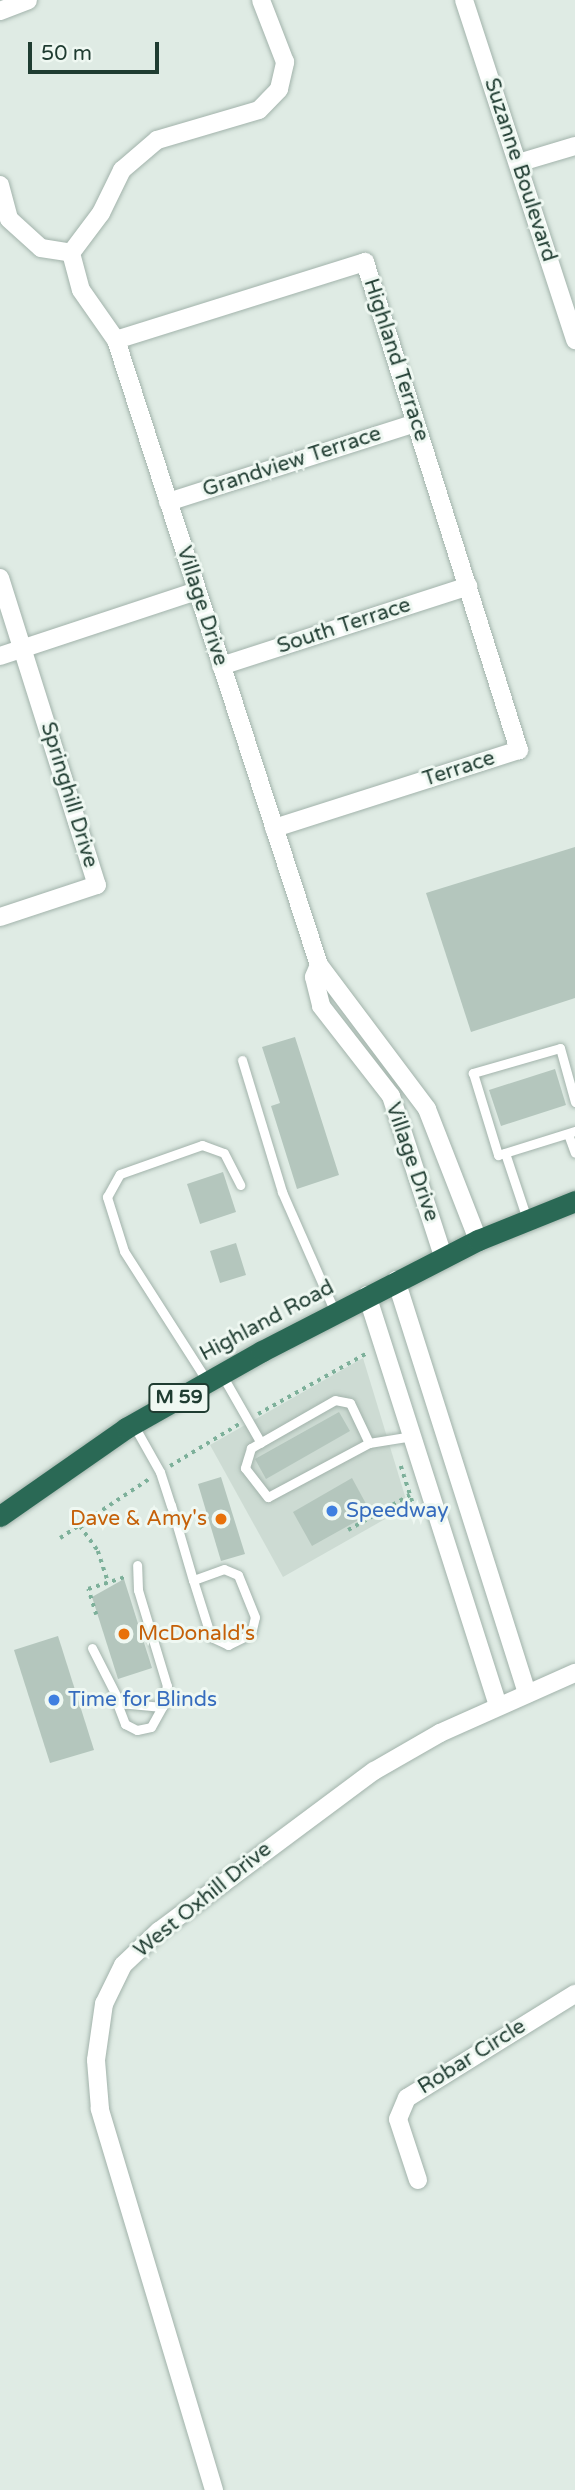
<!DOCTYPE html>
<html>
<head>
<meta charset="utf-8">
<style>
	body { margin:0 }
	#map { position:relative; width:575px; height:2490px; overflow:hidden; background:#dfebe4; font-family:"Varela Round",sans-serif }
	div>[style] { position:absolute }
	.built>* { inset:0; background:#cddbd3 }
	.building>* { inset:0; background:#b4c6bd }
	.path>* { height:3.5px; margin-top:-1.75px; transform-origin:0; background:repeating-linear-gradient(90deg,#7db09a 0 3.5px,transparent 0 8.5px) }
	.roads { filter:drop-shadow(0 0 2px #a2b3ab) drop-shadow(0 0 2px #a2b3ab) }
	.lane>* { height:9px; margin:-4.5px; padding:0 4.5px; transform-origin:4.5px; border-radius:4.5px; background:#fff }
	.street>* { height:18px; margin:-9px; padding:0 9px; transform-origin:9px; border-radius:9px; background:#fff }
	.highway>* { height:21px; margin:-10.5px; padding:0 10.5px; transform-origin:10.5px; border-radius:10.5px; background:#2a6955 }
	.dots>* { width:19px; height:19px; translate:-50% -50%; box-sizing:border-box; border:4px solid #eff8f2; border-radius:50% }
	span { translate:-50% -50%; white-space:nowrap; text-align:center; line-height:1.15; -webkit-text-stroke:6px #eff8f2; paint-order:stroke }
	.shield-label span { padding:2px 5px; background:#eff8f2; border:2px solid; border-radius:5px; -webkit-text-stroke-width:0 }
	.shield-label { font-size:19px; color:#1f3c31; font-weight:700 }
	.street-label { font-size:21px; color:#1f3c31 }
	.shop-label { font-size:21px; color:#366cbe }
	.left { translate:0 -50%; text-align:left }
	.food-label { font-size:21px; color:#c56008 }
	.right { translate:-100% -50%; text-align:right }
	.scale { position:absolute; left:28px; top:42px; width:131px; height:32px; box-sizing:border-box; border:4px solid #1f3c31; border-top:0; padding-left:9px; font-size:21px; line-height:24px; white-space:nowrap; color:#1f3c31; -webkit-text-stroke:5px #eff8f2; paint-order:stroke }
</style>
</head>
<body>
<div id="map">
	<div class="built">
		<i style="clip-path:polygon(363px 1358px,408px 1506px,283px 1577px,210px 1445px)"></i>
	</div>
	<div class="building">
		<i style="clip-path:polygon(575px 847px,575px 998px,471px 1032px,426px 893px)"></i>
		<i style="clip-path:polygon(295px 1037px,339px 1175px,297px 1189px,271px 1106px,280px 1103px,262px 1047px)"></i>
		<i style="clip-path:polygon(555px 1069px,566px 1105px,501px 1126px,489px 1090px)"></i>
		<i style="clip-path:polygon(223px 1172px,236px 1212px,200px 1224px,187px 1184px)"></i>
		<i style="clip-path:polygon(236px 1243px,246px 1275px,220px 1283px,210px 1251px)"></i>
		<i style="clip-path:polygon(339px 1412px,350px 1431px,266px 1479px,255px 1459px)"></i>
		<i style="clip-path:polygon(221px 1477px,245px 1554px,221px 1561px,198px 1484px)"></i>
		<i style="clip-path:polygon(352px 1478px,371px 1513px,312px 1546px,293px 1512px)"></i>
		<i style="clip-path:polygon(124px 1579px,152px 1668px,118px 1679px,92px 1597px)"></i>
		<i style="clip-path:polygon(58px 1636px,94px 1750px,50px 1763px,14px 1650px)"></i>
	</div>
	<div class="path">
		<i style="left:258px;top:1414px;width:125px;rotate:-29.2deg"></i>
		<i style="left:170px;top:1466px;width:81px;rotate:-31.3deg"></i>
		<i style="left:401px;top:1466px;width:46px;rotate:72.3deg"></i>
		<i style="left:80px;top:1526px;width:31px;rotate:54deg"></i>
		<i style="left:98px;top:1551px;width:33px;rotate:72deg"></i>
		<i style="left:348px;top:1530px;width:71px;rotate:-29.4deg"></i>
		<i style="left:60px;top:1538px;width:107px;rotate:-33.5deg"></i>
		<i style="left:96px;top:1615px;width:27px;rotate:-107deg"></i>
		<i style="left:88px;top:1589px;width:40px;rotate:-18deg"></i>
	</div>
	<div class="roads">
		<div class="lane">
			<i style="left:242px;top:1060px;width:138px;rotate:73.1deg"></i>
			<i style="left:282px;top:1192px;width:131px;rotate:66.2deg"></i>
			<i style="left:575px;top:1102px;width:56px;rotate:-105.5deg"></i>
			<i style="left:560px;top:1048px;width:91px;rotate:164deg"></i>
			<i style="left:473px;top:1073px;width:86px;rotate:73deg"></i>
			<i style="left:498px;top:1155px;width:81px;rotate:-17.3deg"></i>
			<i style="left:568px;top:1134px;width:20px;rotate:70deg"></i>
			<i style="left:505px;top:1153px;width:70px;rotate:71.6deg"></i>
			<i style="left:222px;top:1375px;width:78px;rotate:60.2deg"></i>
			<i style="left:207px;top:1381px;width:154px;rotate:-122.6deg"></i>
			<i style="left:124px;top:1251px;width:57px;rotate:-107.5deg"></i>
			<i style="left:107px;top:1197px;width:26px;rotate:-61deg"></i>
			<i style="left:120px;top:1174px;width:87px;rotate:-19.5deg"></i>
			<i style="left:202px;top:1145px;width:23px;rotate:20deg"></i>
			<i style="left:224px;top:1153px;width:36px;rotate:63deg"></i>
			<i style="left:133px;top:1424px;width:55px;rotate:60.6deg"></i>
			<i style="left:160px;top:1472px;width:35px;rotate:72deg"></i>
			<i style="left:171px;top:1505px;width:78px;rotate:73.7deg"></i>
			<i style="left:193px;top:1580px;width:60px;rotate:72.5deg"></i>
			<i style="left:211px;top:1637px;width:19px;rotate:25deg"></i>
			<i style="left:228px;top:1645px;width:25px;rotate:-26deg"></i>
			<i style="left:251px;top:1634px;width:17px;rotate:-77deg"></i>
			<i style="left:255px;top:1617px;width:45px;rotate:-112deg"></i>
			<i style="left:238px;top:1575px;width:15px;rotate:-157deg"></i>
			<i style="left:224px;top:1569px;width:33px;rotate:160deg"></i>
			<i style="left:369px;top:1443px;width:44px;rotate:-115.4deg"></i>
			<i style="left:350px;top:1403px;width:15px;rotate:-169deg"></i>
			<i style="left:335px;top:1400px;width:97px;rotate:150.3deg"></i>
			<i style="left:251px;top:1448px;width:21px;rotate:107deg"></i>
			<i style="left:245px;top:1468px;width:37px;rotate:52deg"></i>
			<i style="left:268px;top:1497px;width:115px;rotate:-28.1deg"></i>
			<i style="left:369px;top:1443px;width:44px;rotate:-9.2deg"></i>
			<i style="left:92px;top:1648px;width:62px;rotate:63deg"></i>
			<i style="left:120px;top:1703px;width:42px;rotate:5.4deg"></i>
			<i style="left:162px;top:1707px;width:22px;rotate:-77deg"></i>
			<i style="left:167px;top:1686px;width:100px;rotate:-106.8deg"></i>
			<i style="left:138px;top:1590px;width:25px;rotate:-92deg"></i>
			<i style="left:115px;top:1698px;width:28px;rotate:69deg"></i>
			<i style="left:125px;top:1724px;width:13px;rotate:27deg"></i>
			<i style="left:137px;top:1730px;width:14px;rotate:-12deg"></i>
			<i style="left:151px;top:1727px;width:26px;rotate:-61deg"></i>
		</div>
		<div class="street">
			<i style="left:464px;top:0;width:358px;rotate:71.9deg"></i>
			<i style="left:0;top:11px;width:30px;rotate:-21deg"></i>
			<i style="left:518px;top:163px;width:59px;rotate:-16.6deg"></i>
			<i style="left:0;top:185px;width:35px;rotate:75deg"></i>
			<i style="left:9px;top:219px;width:43px;rotate:42.2deg"></i>
			<i style="left:41px;top:248px;width:30px;rotate:9deg"></i>
			<i style="left:71px;top:253px;width:38px;rotate:75deg"></i>
			<i style="left:81px;top:290px;width:61px;rotate:55deg"></i>
			<i style="left:116px;top:340px;width:657px;rotate:72.01deg"></i>
			<i style="left:319px;top:965px;width:180px;rotate:53.1deg"></i>
			<i style="left:427px;top:1109px;width:141px;rotate:68.7deg"></i>
			<i style="left:71px;top:253px;width:50px;rotate:-53.1deg"></i>
			<i style="left:101px;top:213px;width:48px;rotate:-64deg"></i>
			<i style="left:122px;top:170px;width:46px;rotate:-40.6deg"></i>
			<i style="left:157px;top:140px;width:106px;rotate:-16.4deg"></i>
			<i style="left:259px;top:110px;width:29px;rotate:-46deg"></i>
			<i style="left:279px;top:89px;width:28px;rotate:-77deg"></i>
			<i style="left:285px;top:62px;width:66px;rotate:-111.2deg"></i>
			<i style="left:116px;top:340px;width:261px;rotate:-17.4deg"></i>
			<i style="left:365px;top:262px;width:512px;rotate:72.49deg"></i>
			<i style="left:519px;top:750px;width:257px;rotate:162.3deg"></i>
			<i style="left:168px;top:502px;width:260px;rotate:-17.7deg"></i>
			<i style="left:0;top:578px;width:322px;rotate:72.5deg"></i>
			<i style="left:97px;top:885px;width:102px;rotate:161.7deg"></i>
			<i style="left:0;top:656px;width:207px;rotate:-18.3deg"></i>
			<i style="left:221px;top:666px;width:260px;rotate:-17.9deg"></i>
			<i style="left:319px;top:965px;width:13px;rotate:113deg"></i>
			<i style="left:314px;top:977px;width:30px;rotate:76deg"></i>
			<i style="left:321px;top:1006px;width:114px;rotate:52.1deg"></i>
			<i style="left:391px;top:1096px;width:168px;rotate:72deg"></i>
			<i style="left:396px;top:1280px;width:434px;rotate:72.4deg"></i>
			<i style="left:367px;top:1295px;width:430px;rotate:72.3deg"></i>
			<i style="left:418px;top:2180px;width:64px;rotate:-108.2deg"></i>
			<i style="left:398px;top:2119px;width:23px;rotate:-67deg"></i>
			<i style="left:407px;top:2098px;width:198px;rotate:-31.8deg"></i>
			<i style="left:214px;top:2490px;width:398px;rotate:-106.7deg"></i>
			<i style="left:100px;top:2109px;width:49px;rotate:-94.7deg"></i>
			<i style="left:96px;top:2060px;width:57px;rotate:-81.9deg"></i>
			<i style="left:104px;top:2004px;width:43px;rotate:-64deg"></i>
			<i style="left:123px;top:1965px;width:50px;rotate:-43.4deg"></i>
			<i style="left:159px;top:1931px;width:268px;rotate:-36.7deg"></i>
			<i style="left:374px;top:1771px;width:76px;rotate:-29.9deg"></i>
			<i style="left:440px;top:1733px;width:148px;rotate:-24deg"></i>
		</div>
		<div class="highway">
			<i style="left:0;top:1516px;width:154px;rotate:-34.9deg"></i>
			<i style="left:126px;top:1428px;width:156px;rotate:-29.5deg"></i>
			<i style="left:262px;top:1351px;width:243px;rotate:-27.2deg"></i>
			<i style="left:478px;top:1240px;width:105px;rotate:-21.9deg"></i>
		</div>
	</div>
	<div class="dots">
		<i style="left:332px;top:1511px;background:#3f7fe0"></i>
		<i style="left:221px;top:1519px;background:#e8710a"></i>
		<i style="left:124px;top:1634px;background:#e8710a"></i>
		<i style="left:54px;top:1700px;background:#3f7fe0"></i>
	</div>
	<div class="shield-label">
		<span style="left:179px;top:1398px">M 59</span>
	</div>
	<div class="street-label">
		<span style="left:520px;top:170px;rotate:72deg">Suzanne Boulevard</span>
		<span style="left:396px;top:360px;rotate:72deg">Highland Terrace</span>
		<span style="left:292px;top:462px;rotate:-18deg">Grandview Terrace</span>
		<span style="left:202px;top:606px;rotate:72deg">Village Drive</span>
		<span style="left:344px;top:626px;rotate:-18deg">South Terrace</span>
		<span style="left:459px;top:769px;rotate:-18deg">Terrace</span>
		<span style="left:69px;top:795px;rotate:73deg">Springhill Drive</span>
		<span style="left:412px;top:1162px;rotate:71deg">Village Drive</span>
		<span style="left:267px;top:1321px;rotate:-28deg">Highland Road</span>
		<span style="left:203px;top:1900px;rotate:-39deg">West Oxhill Drive</span>
		<span style="left:472px;top:2057px;rotate:-32deg">Robar Circle</span>
	</div>
	<div class="shop-label">
		<span class="left" style="left:346px;top:1511px">Speedway</span>
		<span class="left" style="left:68px;top:1700px">Time for Blinds</span>
	</div>
	<div class="food-label">
		<span class="right" style="left:207px;top:1519px">Dave &amp; Amy's</span>
		<span class="left" style="left:138px;top:1634px">McDonald's</span>
	</div>
	<div class="scale">50 m</div>
</div>
</body>
</html>
